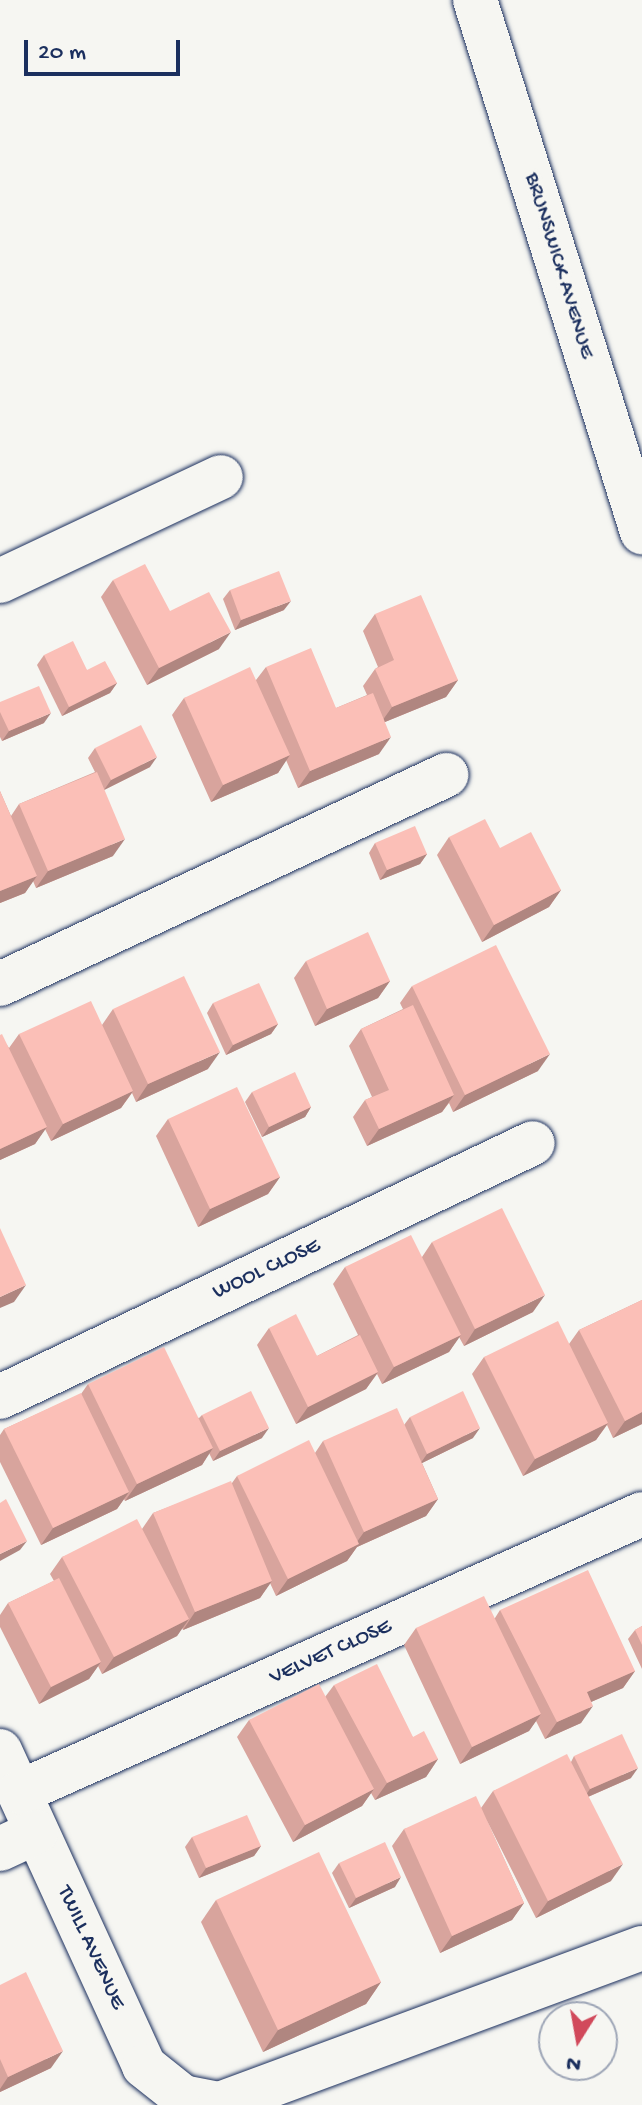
<!DOCTYPE html>
<html>
<head>
<meta charset="utf-8">
<style>
	body { margin:0 }
	#map { position:relative; width:642px; height:2105px; overflow:hidden; background:#f6f6f2; font-family:"Gochi Hand",sans-serif }
	div>[style] { position:absolute }
	.roads { filter:drop-shadow(0 0 2px #1b2f5e) drop-shadow(0 0 2px #1b2f5e) }
	.street>* { height:44px; margin:-22px; padding:0 22px; transform-origin:22px; border-radius:22px; background:#f6f6f2 }
	.secondary>* { height:44px; margin:-22px; padding:0 22px; transform-origin:22px; border-radius:22px; background:#f6f6f2 }
	.wall>* { inset:0; background:#d8a49d }
	.shaded-wall>* { inset:0; background:#b08680 }
	.building>* { inset:0; background:#fbbfb7 }
	span { translate:-50% -50%; white-space:nowrap; text-align:center; line-height:1.15; -webkit-text-stroke:7px #f6f6f2; paint-order:stroke }
	.street-label { font-size:22px; color:#1b2f5e }
	.north { position:absolute; left:538px; top:2001px; width:80px; height:80px; box-sizing:border-box; background:#f6f6f2; border:2px solid #9ea6b7; border-radius:50%; rotate:191deg; font-size:22px; font-weight:700; line-height:32px; text-align:center; color:#1b2f5e }
	.north::after { content:''; display:block; margin:auto; width:28px; height:36px; background:#d1495b; clip-path:polygon(50% 0,100% 100%,50% 72%,0 100%) }
	.scale { position:absolute; left:24px; top:40px; width:156px; height:36px; box-sizing:border-box; border:4px solid #1b2f5e; border-top:0; padding-left:10px; font-size:24px; line-height:28px; white-space:nowrap; color:#1b2f5e; -webkit-text-stroke:6px #f6f6f2; paint-order:stroke }
</style>
</head>
<body>
<div id="map">
	<div class="roads">
		<div class="street">
			<i style="left:0;top:581px;width:244px;rotate:-25.2deg"></i>
			<i style="left:0;top:984px;width:493px;rotate:-25.1deg"></i>
			<i style="left:0;top:1397px;width:590px;rotate:-25.48deg"></i>
			<i style="left:0;top:1751px;width:346px;rotate:65.4deg"></i>
			<i style="left:144px;top:2066px;width:50px;rotate:38.5deg"></i>
			<i style="left:183px;top:2097px;width:38px;rotate:11deg"></i>
			<i style="left:220px;top:2104px;width:450px;rotate:-20.3deg"></i>
			<i style="left:20px;top:1792px;width:681px;rotate:-24.08deg"></i>
			<i style="left:0;top:1849px;width:40px;rotate:-25deg"></i>
		</div>
		<div class="secondary">
			<i style="left:475px;top:0;width:558px;rotate:72.57deg"></i>
		</div>
	</div>
	<div class="wall">
		<i style="clip-path:polygon(113px 580px,219px 649px,147px 685px,101px 597px)"></i>
		<i style="clip-path:polygon(230px 590px,284px 610px,235px 630px,223px 599px)"></i>
		<i style="clip-path:polygon(375px 614px,458px 680px,446px 697px,385px 722px,379px 754px,298px 788px,286px 760px,278px 773px,211px 802px,172px 715px,184px 698px,256px 680px,266px 667px,336px 708px,367px 695px,363px 686px,375px 669px,378px 667px,363px 631px)"></i>
		<i style="clip-path:polygon(44px 655px,87px 670px,117px 683px,110px 693px,62px 716px,37px 665px)"></i>
		<i style="clip-path:polygon(0 702px,44px 723px,2px 741px,0 737px)"></i>
		<i style="clip-path:polygon(95px 748px,150px 767px,104px 790px,113px 856px,36px 888px,33px 881px,25px 893px,0 903px,0 791px,11px 816px,19px 804px,95px 772px,88px 758px)"></i>
		<i style="clip-path:polygon(449px 837px,500px 848px,561px 890px,549px 907px,482px 942px,437px 855px)"></i>
		<i style="clip-path:polygon(375px 843px,427px 854px,420px 864px,380px 880px,369px 853px)"></i>
		<i style="clip-path:polygon(306px 961px,390px 981px,378px 998px,315px 1026px,294px 978px)"></i>
		<i style="clip-path:polygon(412px 986px,538px 1071px,453px 1112px,449px 1103px,442px 1112px,367px 1146px,353px 1117px,365px 1100px,372px 1097px,349px 1046px,361px 1029px,403px 1009px,400px 1003px)"></i>
		<i style="clip-path:polygon(213px 1003px,278px 1024px,271px 1034px,226px 1055px,207px 1013px)"></i>
		<i style="clip-path:polygon(113px 1009px,208px 1069px,136px 1102px,132px 1093px,121px 1108px,51px 1141px,45px 1129px,35px 1144px,0 1160px,0 1035px,9px 1048px,19px 1034px,102px 1025px)"></i>
		<i style="clip-path:polygon(252px 1092px,311px 1107px,305px 1117px,262px 1137px,245px 1102px)"></i>
		<i style="clip-path:polygon(168px 1119px,280px 1177px,268px 1194px,198px 1227px,156px 1136px)"></i>
		<i style="clip-path:polygon(432px 1242px,533px 1312px,464px 1346px,459px 1337px,449px 1352px,382px 1384px,377px 1374px,366px 1389px,296px 1424px,257px 1345px,269px 1328px,317px 1356px,358px 1335px,333px 1284px,345px 1267px,422px 1257px)"></i>
		<i style="clip-path:polygon(642px 1300px,642px 1424px,613px 1438px,607px 1425px,596px 1440px,523px 1476px,472px 1374px,484px 1357px,569px 1344px,579px 1330px)"></i>
		<i style="clip-path:polygon(88px 1384px,199px 1418px,202px 1415px,262px 1438px,213px 1461px,209px 1453px,202px 1465px,125px 1501px,124px 1499px,117px 1509px,41px 1545px,0 1462px,0 1435px,4px 1429px,81px 1394px)"></i>
		<i style="clip-path:polygon(410px 1417px,473px 1438px,422px 1463px,438px 1499px,426px 1516px,357px 1547px,347px 1561px,276px 1596px,270px 1583px,260px 1598px,183px 1630px,182px 1628px,177px 1636px,102px 1674px,98px 1666px,89px 1679px,39px 1704px,0 1627px,0 1615px,8px 1603px,54px 1581px,50px 1574px,62px 1557px,142px 1529px,153px 1513px,232px 1483px,237px 1476px,315px 1453px,323px 1441px,404px 1425px)"></i>
		<i style="clip-path:polygon(500px 1610px,635px 1671px,623px 1688px,591px 1702px,581px 1723px,545px 1739px,536px 1721px,529px 1731px,460px 1764px,404px 1645px,416px 1628px,495px 1618px)"></i>
		<i style="clip-path:polygon(642px 1626px,642px 1669px,628px 1639px,635px 1630px)"></i>
		<i style="clip-path:polygon(334px 1685px,413px 1737px,438px 1759px,426px 1777px,375px 1800px,371px 1793px,362px 1806px,293px 1842px,237px 1737px,249px 1720px,325px 1697px)"></i>
		<i style="clip-path:polygon(574px 1756px,631px 1778px,588px 1797px,611px 1881px,536px 1918px,486px 1819px,524px 1903px,512px 1920px,440px 1953px,392px 1846px,404px 1829px,481px 1808px,493px 1791px,571px 1762px)"></i>
		<i style="clip-path:polygon(192px 1837px,261px 1846px,254px 1856px,199px 1878px,185px 1847px)"></i>
		<i style="clip-path:polygon(339px 1863px,395px 1887px,349px 1908px,332px 1873px)"></i>
		<i style="clip-path:polygon(216px 1900px,381px 1982px,366px 2004px,263px 2052px,201px 1922px)"></i>
		<i style="clip-path:polygon(0 1985px,51px 2068px,0 2092px)"></i>
	</div>
	<div class="shaded-wall">
		<i style="clip-path:polygon(291px 601px,284px 610px,235px 630px,241px 620px)"></i>
		<i style="clip-path:polygon(231px 632px,219px 649px,147px 685px,159px 668px)"></i>
		<i style="clip-path:polygon(458px 680px,446px 697px,380px 724px,392px 707px)"></i>
		<i style="clip-path:polygon(117px 683px,110px 693px,62px 716px,69px 707px)"></i>
		<i style="clip-path:polygon(51px 713px,44px 723px,2px 741px,9px 731px)"></i>
		<i style="clip-path:polygon(391px 737px,379px 754px,298px 788px,310px 771px)"></i>
		<i style="clip-path:polygon(290px 755px,278px 773px,211px 802px,223px 785px)"></i>
		<i style="clip-path:polygon(157px 757px,150px 767px,104px 790px,111px 780px)"></i>
		<i style="clip-path:polygon(125px 839px,113px 856px,36px 888px,48px 871px)"></i>
		<i style="clip-path:polygon(427px 854px,420px 864px,380px 880px,387px 870px)"></i>
		<i style="clip-path:polygon(37px 876px,25px 893px,0 903px,0 891px)"></i>
		<i style="clip-path:polygon(561px 890px,549px 907px,482px 942px,494px 925px)"></i>
		<i style="clip-path:polygon(390px 981px,378px 998px,315px 1026px,327px 1009px)"></i>
		<i style="clip-path:polygon(278px 1024px,271px 1034px,226px 1055px,233px 1045px)"></i>
		<i style="clip-path:polygon(220px 1052px,208px 1069px,136px 1102px,148px 1084px)"></i>
		<i style="clip-path:polygon(550px 1054px,538px 1071px,453px 1112px,465px 1095px)"></i>
		<i style="clip-path:polygon(133px 1091px,121px 1108px,51px 1141px,63px 1124px)"></i>
		<i style="clip-path:polygon(454px 1095px,442px 1112px,367px 1146px,379px 1129px)"></i>
		<i style="clip-path:polygon(311px 1107px,305px 1117px,262px 1137px,269px 1127px)"></i>
		<i style="clip-path:polygon(47px 1127px,35px 1144px,0 1160px,0 1149px)"></i>
		<i style="clip-path:polygon(280px 1177px,268px 1194px,198px 1227px,210px 1209px)"></i>
		<i style="clip-path:polygon(26px 1285px,14px 1302px,0 1308px,0 1297px)"></i>
		<i style="clip-path:polygon(545px 1295px,533px 1312px,464px 1346px,475px 1329px)"></i>
		<i style="clip-path:polygon(461px 1335px,449px 1352px,382px 1384px,394px 1367px)"></i>
		<i style="clip-path:polygon(378px 1372px,366px 1389px,296px 1424px,308px 1407px)"></i>
		<i style="clip-path:polygon(642px 1412px,642px 1424px,613px 1438px,625px 1421px)"></i>
		<i style="clip-path:polygon(608px 1423px,596px 1440px,523px 1476px,535px 1459px)"></i>
		<i style="clip-path:polygon(269px 1428px,262px 1438px,213px 1461px,220px 1451px)"></i>
		<i style="clip-path:polygon(480px 1428px,473px 1438px,420px 1464px,427px 1454px)"></i>
		<i style="clip-path:polygon(213px 1448px,202px 1465px,125px 1501px,137px 1484px)"></i>
		<i style="clip-path:polygon(129px 1492px,117px 1509px,41px 1545px,53px 1528px)"></i>
		<i style="clip-path:polygon(438px 1499px,426px 1516px,357px 1547px,347px 1561px,276px 1596px,288px 1579px,354px 1546px,364px 1532px)"></i>
		<i style="clip-path:polygon(27px 1541px,20px 1550px,0 1561px,0 1554px)"></i>
		<i style="clip-path:polygon(272px 1581px,260px 1598px,183px 1630px,195px 1612px)"></i>
		<i style="clip-path:polygon(189px 1619px,177px 1636px,102px 1674px,114px 1657px)"></i>
		<i style="clip-path:polygon(101px 1662px,89px 1679px,39px 1704px,51px 1687px)"></i>
		<i style="clip-path:polygon(635px 1671px,623px 1688px,575px 1709px,587px 1692px)"></i>
		<i style="clip-path:polygon(593px 1706px,581px 1723px,545px 1739px,557px 1722px)"></i>
		<i style="clip-path:polygon(541px 1714px,529px 1731px,460px 1764px,472px 1747px)"></i>
		<i style="clip-path:polygon(438px 1759px,426px 1777px,375px 1800px,387px 1783px)"></i>
		<i style="clip-path:polygon(638px 1768px,631px 1778px,583px 1799px,590px 1789px)"></i>
		<i style="clip-path:polygon(374px 1789px,362px 1806px,293px 1842px,305px 1825px)"></i>
		<i style="clip-path:polygon(261px 1846px,254px 1856px,199px 1878px,206px 1868px)"></i>
		<i style="clip-path:polygon(623px 1864px,611px 1881px,536px 1918px,548px 1901px)"></i>
		<i style="clip-path:polygon(401px 1877px,395px 1887px,349px 1908px,356px 1898px)"></i>
		<i style="clip-path:polygon(524px 1903px,512px 1920px,440px 1953px,452px 1936px)"></i>
		<i style="clip-path:polygon(381px 1982px,366px 2004px,263px 2052px,278px 2030px)"></i>
		<i style="clip-path:polygon(63px 2051px,51px 2068px,0 2092px,0 2089px,8px 2077px)"></i>
	</div>
	<div class="building">
		<i style="clip-path:polygon(145px 564px,170px 611px,209px 592px,231px 632px,159px 668px,113px 580px)"></i>
		<i style="clip-path:polygon(279px 571px,291px 601px,241px 620px,230px 590px)"></i>
		<i style="clip-path:polygon(421px 595px,458px 680px,392px 707px,375px 669px,394px 660px,375px 614px)"></i>
		<i style="clip-path:polygon(73px 641px,87px 670px,105px 661px,117px 683px,69px 707px,44px 655px)"></i>
		<i style="clip-path:polygon(311px 648px,336px 708px,373px 693px,391px 737px,310px 771px,266px 667px)"></i>
		<i style="clip-path:polygon(250px 667px,290px 755px,223px 785px,184px 698px)"></i>
		<i style="clip-path:polygon(39px 686px,51px 713px,9px 731px,0 712px,0 702px)"></i>
		<i style="clip-path:polygon(141px 725px,157px 757px,111px 780px,95px 748px)"></i>
		<i style="clip-path:polygon(97px 772px,125px 839px,48px 871px,19px 804px)"></i>
		<i style="clip-path:polygon(0 791px,37px 876px,0 891px)"></i>
		<i style="clip-path:polygon(485px 819px,500px 848px,531px 832px,561px 890px,494px 925px,449px 837px)"></i>
		<i style="clip-path:polygon(415px 826px,427px 854px,387px 870px,375px 843px)"></i>
		<i style="clip-path:polygon(368px 932px,390px 981px,327px 1009px,306px 961px)"></i>
		<i style="clip-path:polygon(496px 945px,550px 1054px,465px 1095px,412px 986px)"></i>
		<i style="clip-path:polygon(184px 976px,220px 1052px,148px 1084px,113px 1009px)"></i>
		<i style="clip-path:polygon(259px 983px,278px 1024px,233px 1045px,213px 1003px)"></i>
		<i style="clip-path:polygon(91px 1001px,133px 1091px,63px 1124px,19px 1034px)"></i>
		<i style="clip-path:polygon(413px 1005px,454px 1095px,379px 1129px,365px 1100px,389px 1090px,361px 1029px)"></i>
		<i style="clip-path:polygon(2px 1034px,47px 1127px,0 1149px,0 1035px)"></i>
		<i style="clip-path:polygon(295px 1072px,311px 1107px,269px 1127px,252px 1092px)"></i>
		<i style="clip-path:polygon(237px 1087px,280px 1177px,210px 1209px,168px 1119px)"></i>
		<i style="clip-path:polygon(502px 1208px,545px 1295px,475px 1329px,432px 1242px)"></i>
		<i style="clip-path:polygon(0 1228px,26px 1285px,0 1297px)"></i>
		<i style="clip-path:polygon(411px 1235px,461px 1335px,394px 1367px,345px 1267px)"></i>
		<i style="clip-path:polygon(642px 1300px,642px 1412px,625px 1421px,579px 1330px)"></i>
		<i style="clip-path:polygon(296px 1314px,317px 1356px,360px 1335px,378px 1372px,308px 1407px,269px 1328px)"></i>
		<i style="clip-path:polygon(558px 1321px,608px 1423px,535px 1459px,484px 1357px)"></i>
		<i style="clip-path:polygon(164px 1347px,213px 1448px,137px 1484px,88px 1384px)"></i>
		<i style="clip-path:polygon(251px 1391px,269px 1428px,220px 1451px,202px 1415px)"></i>
		<i style="clip-path:polygon(463px 1391px,480px 1428px,427px 1454px,410px 1417px)"></i>
		<i style="clip-path:polygon(81px 1393px,129px 1492px,53px 1528px,4px 1429px)"></i>
		<i style="clip-path:polygon(397px 1408px,438px 1499px,364px 1532px,323px 1441px)"></i>
		<i style="clip-path:polygon(309px 1440px,359px 1544px,288px 1579px,237px 1476px)"></i>
		<i style="clip-path:polygon(231px 1481px,272px 1581px,195px 1612px,153px 1513px)"></i>
		<i style="clip-path:polygon(6px 1499px,27px 1541px,0 1554px,0 1503px)"></i>
		<i style="clip-path:polygon(137px 1519px,189px 1619px,114px 1657px,62px 1557px)"></i>
		<i style="clip-path:polygon(588px 1570px,635px 1671px,587px 1692px,593px 1706px,557px 1722px,500px 1610px)"></i>
		<i style="clip-path:polygon(59px 1578px,101px 1662px,51px 1687px,8px 1603px)"></i>
		<i style="clip-path:polygon(484px 1596px,541px 1714px,472px 1747px,416px 1628px)"></i>
		<i style="clip-path:polygon(642px 1626px,642px 1645px,635px 1630px)"></i>
		<i style="clip-path:polygon(377px 1664px,413px 1737px,424px 1731px,438px 1759px,387px 1783px,334px 1685px)"></i>
		<i style="clip-path:polygon(319px 1684px,374px 1789px,305px 1825px,249px 1720px)"></i>
		<i style="clip-path:polygon(622px 1734px,638px 1768px,590px 1789px,574px 1756px)"></i>
		<i style="clip-path:polygon(567px 1754px,623px 1864px,548px 1901px,493px 1791px)"></i>
		<i style="clip-path:polygon(476px 1796px,524px 1903px,452px 1936px,404px 1829px)"></i>
		<i style="clip-path:polygon(247px 1815px,261px 1846px,206px 1868px,192px 1837px)"></i>
		<i style="clip-path:polygon(385px 1842px,401px 1877px,356px 1898px,339px 1863px)"></i>
		<i style="clip-path:polygon(319px 1852px,381px 1982px,278px 2030px,216px 1900px)"></i>
		<i style="clip-path:polygon(26px 1972px,63px 2051px,8px 2077px,0 2059px,0 1985px)"></i>
	</div>
	<div class="street-label">
		<span style="left:558px;top:266px;rotate:73deg">BRUNSWICK AVENUE</span>
		<span style="left:267px;top:1270px;rotate:-25deg">WOOL CLOSE</span>
		<span style="left:331px;top:1653px;rotate:-24deg">VELVET CLOSE</span>
		<span style="left:90px;top:1948px;rotate:65deg">TWILL AVENUE</span>
	</div>
	<div class="north">N</div>
	<div class="scale">20 m</div>
</div>
</body>
</html>
